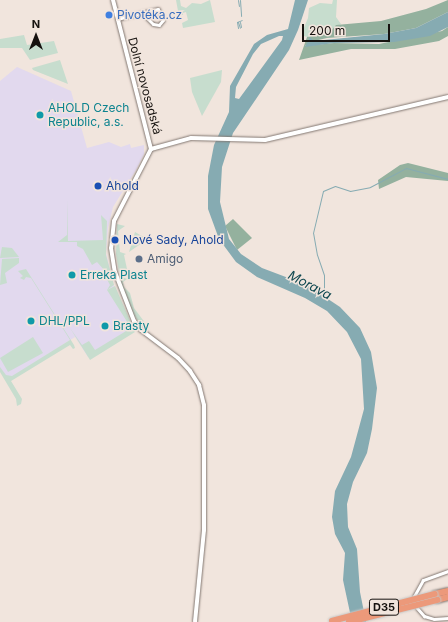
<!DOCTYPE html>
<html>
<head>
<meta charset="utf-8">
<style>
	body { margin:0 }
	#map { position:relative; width:448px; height:622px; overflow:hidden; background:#f1e5dd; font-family:Inter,sans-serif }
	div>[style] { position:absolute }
	.industrial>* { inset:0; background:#e2d9ee }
	.green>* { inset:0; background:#c7ddce }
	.forest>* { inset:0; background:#94b19e }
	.water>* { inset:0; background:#86abb2 }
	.stream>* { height:1px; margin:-0.5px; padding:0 0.5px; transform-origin:0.5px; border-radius:0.5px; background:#86abb2 }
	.roads { filter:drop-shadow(0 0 1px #837872) drop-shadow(0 0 1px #837872) }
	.minor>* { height:3px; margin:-1.5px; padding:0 1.5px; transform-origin:1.5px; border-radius:1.5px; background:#fff }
	.secondary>* { height:4px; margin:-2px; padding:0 2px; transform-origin:2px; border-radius:2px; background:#fff }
	.motorway>* { height:5.5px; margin:-2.75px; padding:0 2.75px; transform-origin:2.75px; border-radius:2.75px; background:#ec997a }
	.bridges { filter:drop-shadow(0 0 1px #c7c6c5) drop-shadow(0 0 1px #c7c6c5) }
	.motorway-bridge>* { height:5.5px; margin:-2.75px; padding:0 2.75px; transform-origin:2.75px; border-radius:2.75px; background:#ec997a }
	.dots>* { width:11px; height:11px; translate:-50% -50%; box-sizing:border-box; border:2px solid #f1e5dd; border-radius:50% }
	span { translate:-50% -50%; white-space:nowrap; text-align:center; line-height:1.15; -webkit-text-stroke:3px #f1e5dd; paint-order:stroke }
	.shield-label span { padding:1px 3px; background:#f1e5dd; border:1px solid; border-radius:3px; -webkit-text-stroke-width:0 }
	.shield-label { font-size:11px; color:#16120f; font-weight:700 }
	.shop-label { font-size:12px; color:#366cbe }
	.left { translate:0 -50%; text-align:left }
	.street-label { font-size:12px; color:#16120f }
	.culture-label { font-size:12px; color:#0d838f }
	.transit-label { font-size:12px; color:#164399 }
	.service-label { font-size:12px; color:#4e5e75 }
	.water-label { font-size:13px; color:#0f4850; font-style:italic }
	.north { position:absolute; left:16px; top:16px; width:40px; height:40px; -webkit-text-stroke:3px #f1e5dd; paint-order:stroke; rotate:0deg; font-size:11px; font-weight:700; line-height:16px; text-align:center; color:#16120f }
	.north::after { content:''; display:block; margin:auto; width:14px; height:18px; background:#16120f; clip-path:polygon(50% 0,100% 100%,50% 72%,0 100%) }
	.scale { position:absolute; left:302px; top:24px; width:88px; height:18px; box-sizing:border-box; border:2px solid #16120f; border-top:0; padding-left:5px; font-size:12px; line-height:14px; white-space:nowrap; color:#16120f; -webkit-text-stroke:3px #f1e5dd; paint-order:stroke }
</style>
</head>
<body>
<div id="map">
	<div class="industrial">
		<i style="clip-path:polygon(17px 67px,71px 91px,87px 148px,109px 142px,121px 147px,130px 144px,131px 148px,144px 145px,144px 154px,136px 170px,113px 207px,108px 228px,106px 253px,114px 287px,133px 328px,88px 357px,75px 337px,7px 380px,0 368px,0 81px)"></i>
	</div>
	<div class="green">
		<i style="clip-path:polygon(176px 0,180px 0,181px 6px,186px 8px,192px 3px,201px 4px,210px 0,215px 22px,183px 28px,182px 23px,188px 20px,186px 12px,183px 13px,183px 15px,179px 14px,185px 10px,178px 11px)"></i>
		<i style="clip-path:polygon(333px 0,337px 0,336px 17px,341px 24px,324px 34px,307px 37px,304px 36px,303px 30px,308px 18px,309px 8px,320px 3px,332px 4px)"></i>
		<i style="clip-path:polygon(24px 35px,27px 45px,54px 41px,58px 53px,30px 60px,22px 48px,0 48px,0 39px)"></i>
		<i style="clip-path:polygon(60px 60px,68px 84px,33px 70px,32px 68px)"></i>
		<i style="clip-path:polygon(222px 70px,221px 82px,202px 116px,192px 92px,190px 78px)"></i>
		<i style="clip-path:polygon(67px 200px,68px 241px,103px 240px,101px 215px,107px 221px,106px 255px,114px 285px,107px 290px,110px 285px,103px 272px,105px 271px,97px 262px,92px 265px,83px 249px,77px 246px,77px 242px,58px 242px,67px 235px)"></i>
		<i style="clip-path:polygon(117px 224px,125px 226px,118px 231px,120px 252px,126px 254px,124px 255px,127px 269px,119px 272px,116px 254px)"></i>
		<i style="clip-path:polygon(135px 232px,147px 239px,141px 240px,142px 243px,129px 252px)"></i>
		<i style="clip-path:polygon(2px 247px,12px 248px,19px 257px,0 258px)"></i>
		<i style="clip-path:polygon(19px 258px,19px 263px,5px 273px,7px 283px,0 285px,2px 259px)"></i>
		<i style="clip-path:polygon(26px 269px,74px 345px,75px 348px,73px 349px,70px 345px,11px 381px,22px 399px,21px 404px,17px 406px,16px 399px,0 372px,0 367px,6px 375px,12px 376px,70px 340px,31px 278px,26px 277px,24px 280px,20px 278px,23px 276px,18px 271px)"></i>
		<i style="clip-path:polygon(123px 277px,127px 279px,123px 282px,124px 287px,130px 293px,134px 308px,146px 324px,141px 325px,133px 314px,120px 281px)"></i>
		<i style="clip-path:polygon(115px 286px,135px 332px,90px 360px,70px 328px,82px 345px,89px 341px,95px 350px,131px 328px,107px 290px)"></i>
		<i style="clip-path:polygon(33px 337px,43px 353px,8px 372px,0 358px)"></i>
	</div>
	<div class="forest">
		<i style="clip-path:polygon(448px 0,448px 12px,416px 28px,384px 34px,327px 38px,314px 41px,305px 46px,334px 43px,379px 44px,442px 31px,448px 27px,448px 36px,439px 41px,395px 49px,351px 49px,299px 60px,307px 37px,331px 31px,336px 25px,381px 21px,426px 9px)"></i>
		<i style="clip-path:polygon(408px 163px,448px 173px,448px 181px,406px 177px,379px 189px,378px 180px,400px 165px)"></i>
		<i style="clip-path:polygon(233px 219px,252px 238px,237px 250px,225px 226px)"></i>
	</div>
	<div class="water">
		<i style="clip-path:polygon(evenodd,295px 0,308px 0,298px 30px,289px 50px,233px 133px,222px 167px,220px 202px,229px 239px,241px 254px,262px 268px,307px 285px,340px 307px,360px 328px,371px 352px,377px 388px,372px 429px,367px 453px,353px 482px,347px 504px,348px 527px,357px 549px,360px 592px,366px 622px,352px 622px,343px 580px,345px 553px,335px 534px,332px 517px,335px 491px,351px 457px,364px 409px,361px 359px,347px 332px,327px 311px,305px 298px,257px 277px,236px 262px,219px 239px,208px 209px,208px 176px,214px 145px,229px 112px,230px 86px,254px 44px,267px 35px,288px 29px,295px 0,279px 36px,283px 36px,282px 40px,239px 99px,235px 98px,236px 87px,253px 54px,261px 44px,279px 36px)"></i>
		<i style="clip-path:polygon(448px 12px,448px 27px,430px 36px,394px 42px,334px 43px,305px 47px,310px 37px,314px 41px,384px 34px,416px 28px)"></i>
	</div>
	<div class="stream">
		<i style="left:238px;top:0;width:6px;rotate:81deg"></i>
		<i style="left:240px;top:0;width:16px;rotate:86deg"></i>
		<i style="left:238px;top:22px;width:6px;rotate:72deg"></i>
		<i style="left:240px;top:22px;width:5px;rotate:79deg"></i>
		<i style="left:238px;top:28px;width:6px;rotate:-99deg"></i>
		<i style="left:237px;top:22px;width:5px;rotate:-22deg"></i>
		<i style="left:324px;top:294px;width:19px;rotate:-90deg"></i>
		<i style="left:324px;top:275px;width:21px;rotate:-109deg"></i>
		<i style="left:317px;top:255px;width:22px;rotate:-100deg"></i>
		<i style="left:313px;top:233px;width:43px;rotate:-76.6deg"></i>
		<i style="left:323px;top:191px;width:13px;rotate:-23deg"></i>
		<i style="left:335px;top:186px;width:16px;rotate:18deg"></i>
		<i style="left:350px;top:191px;width:20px;rotate:-11deg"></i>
		<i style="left:370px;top:187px;width:41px;rotate:-27.8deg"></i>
		<i style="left:406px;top:168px;width:43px;rotate:14.7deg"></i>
	</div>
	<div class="roads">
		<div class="minor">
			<i style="left:117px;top:19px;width:42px;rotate:-13.7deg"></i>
			<i style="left:158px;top:9px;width:12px;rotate:66deg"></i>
			<i style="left:163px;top:20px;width:6px;rotate:129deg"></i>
			<i style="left:159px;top:25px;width:6px;rotate:-171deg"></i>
			<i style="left:153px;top:24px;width:16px;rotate:-135deg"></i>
			<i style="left:448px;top:571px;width:27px;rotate:160deg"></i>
			<i style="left:423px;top:580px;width:18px;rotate:119deg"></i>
			<i style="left:414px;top:596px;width:12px;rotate:76deg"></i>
			<i style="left:417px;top:608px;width:11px;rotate:49deg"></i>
			<i style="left:424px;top:616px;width:10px;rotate:17deg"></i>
			<i style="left:434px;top:619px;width:14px;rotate:-4deg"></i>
		</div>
		<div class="secondary">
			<i style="left:113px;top:0;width:154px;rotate:75.7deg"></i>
			<i style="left:151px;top:149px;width:81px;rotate:117.2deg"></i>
			<i style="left:114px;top:221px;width:27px;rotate:96deg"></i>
			<i style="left:111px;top:248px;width:24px;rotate:81deg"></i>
			<i style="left:115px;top:272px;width:53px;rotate:68.8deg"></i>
			<i style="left:134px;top:321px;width:11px;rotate:52deg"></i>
			<i style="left:141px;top:330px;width:46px;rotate:37.1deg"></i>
			<i style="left:178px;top:358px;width:18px;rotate:47deg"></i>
			<i style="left:190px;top:371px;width:17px;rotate:57deg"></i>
			<i style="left:199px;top:385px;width:21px;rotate:76deg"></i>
			<i style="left:204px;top:405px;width:125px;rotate:90deg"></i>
			<i style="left:204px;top:530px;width:92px;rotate:95.6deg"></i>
			<i style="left:151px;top:149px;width:41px;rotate:-15.4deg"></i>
			<i style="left:191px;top:138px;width:74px;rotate:1.5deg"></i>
			<i style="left:265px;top:140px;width:188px;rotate:-13.2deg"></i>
		</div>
		<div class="motorway">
			<i style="left:435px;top:594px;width:13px;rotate:-13deg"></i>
			<i style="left:437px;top:600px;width:11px;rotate:-15deg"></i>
		</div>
	</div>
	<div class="bridges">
		<div class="motorway-bridge">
			<i style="left:332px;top:621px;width:106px;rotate:-14.7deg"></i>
			<i style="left:349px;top:622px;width:91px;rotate:-14deg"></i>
		</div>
	</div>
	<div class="dots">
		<i style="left:109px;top:15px;background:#3f7fe0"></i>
		<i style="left:40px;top:115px;background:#0f9aa8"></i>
		<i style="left:98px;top:186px;background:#1a4fb4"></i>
		<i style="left:115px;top:240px;background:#1a4fb4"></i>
		<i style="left:139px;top:259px;background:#5c6f8a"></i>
		<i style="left:72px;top:275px;background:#0f9aa8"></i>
		<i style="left:31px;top:321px;background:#0f9aa8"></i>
		<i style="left:105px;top:326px;background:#0f9aa8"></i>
	</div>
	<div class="shield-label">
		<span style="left:384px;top:607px">D35</span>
	</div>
	<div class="shop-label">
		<span class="left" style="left:117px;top:15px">Pivotéka.cz</span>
	</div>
	<div class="street-label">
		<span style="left:145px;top:86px;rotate:75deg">Dolní novosadská</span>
	</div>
	<div class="culture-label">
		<span class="left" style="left:48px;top:115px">AHOLD Czech<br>Republic, a.s.</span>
		<span class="left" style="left:80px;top:275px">Erreka Plast</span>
		<span class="left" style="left:39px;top:321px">DHL/PPL</span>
		<span class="left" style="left:113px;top:326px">Brasty</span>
	</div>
	<div class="transit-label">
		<span class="left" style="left:106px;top:186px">Ahold</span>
		<span class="left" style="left:123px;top:240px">Nové Sady, Ahold</span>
	</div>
	<div class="service-label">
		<span class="left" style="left:147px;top:259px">Amigo</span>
	</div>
	<div class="water-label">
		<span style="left:310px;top:285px;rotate:28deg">Morava</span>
	</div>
	<div class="north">N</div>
	<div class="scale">200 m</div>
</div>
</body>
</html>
